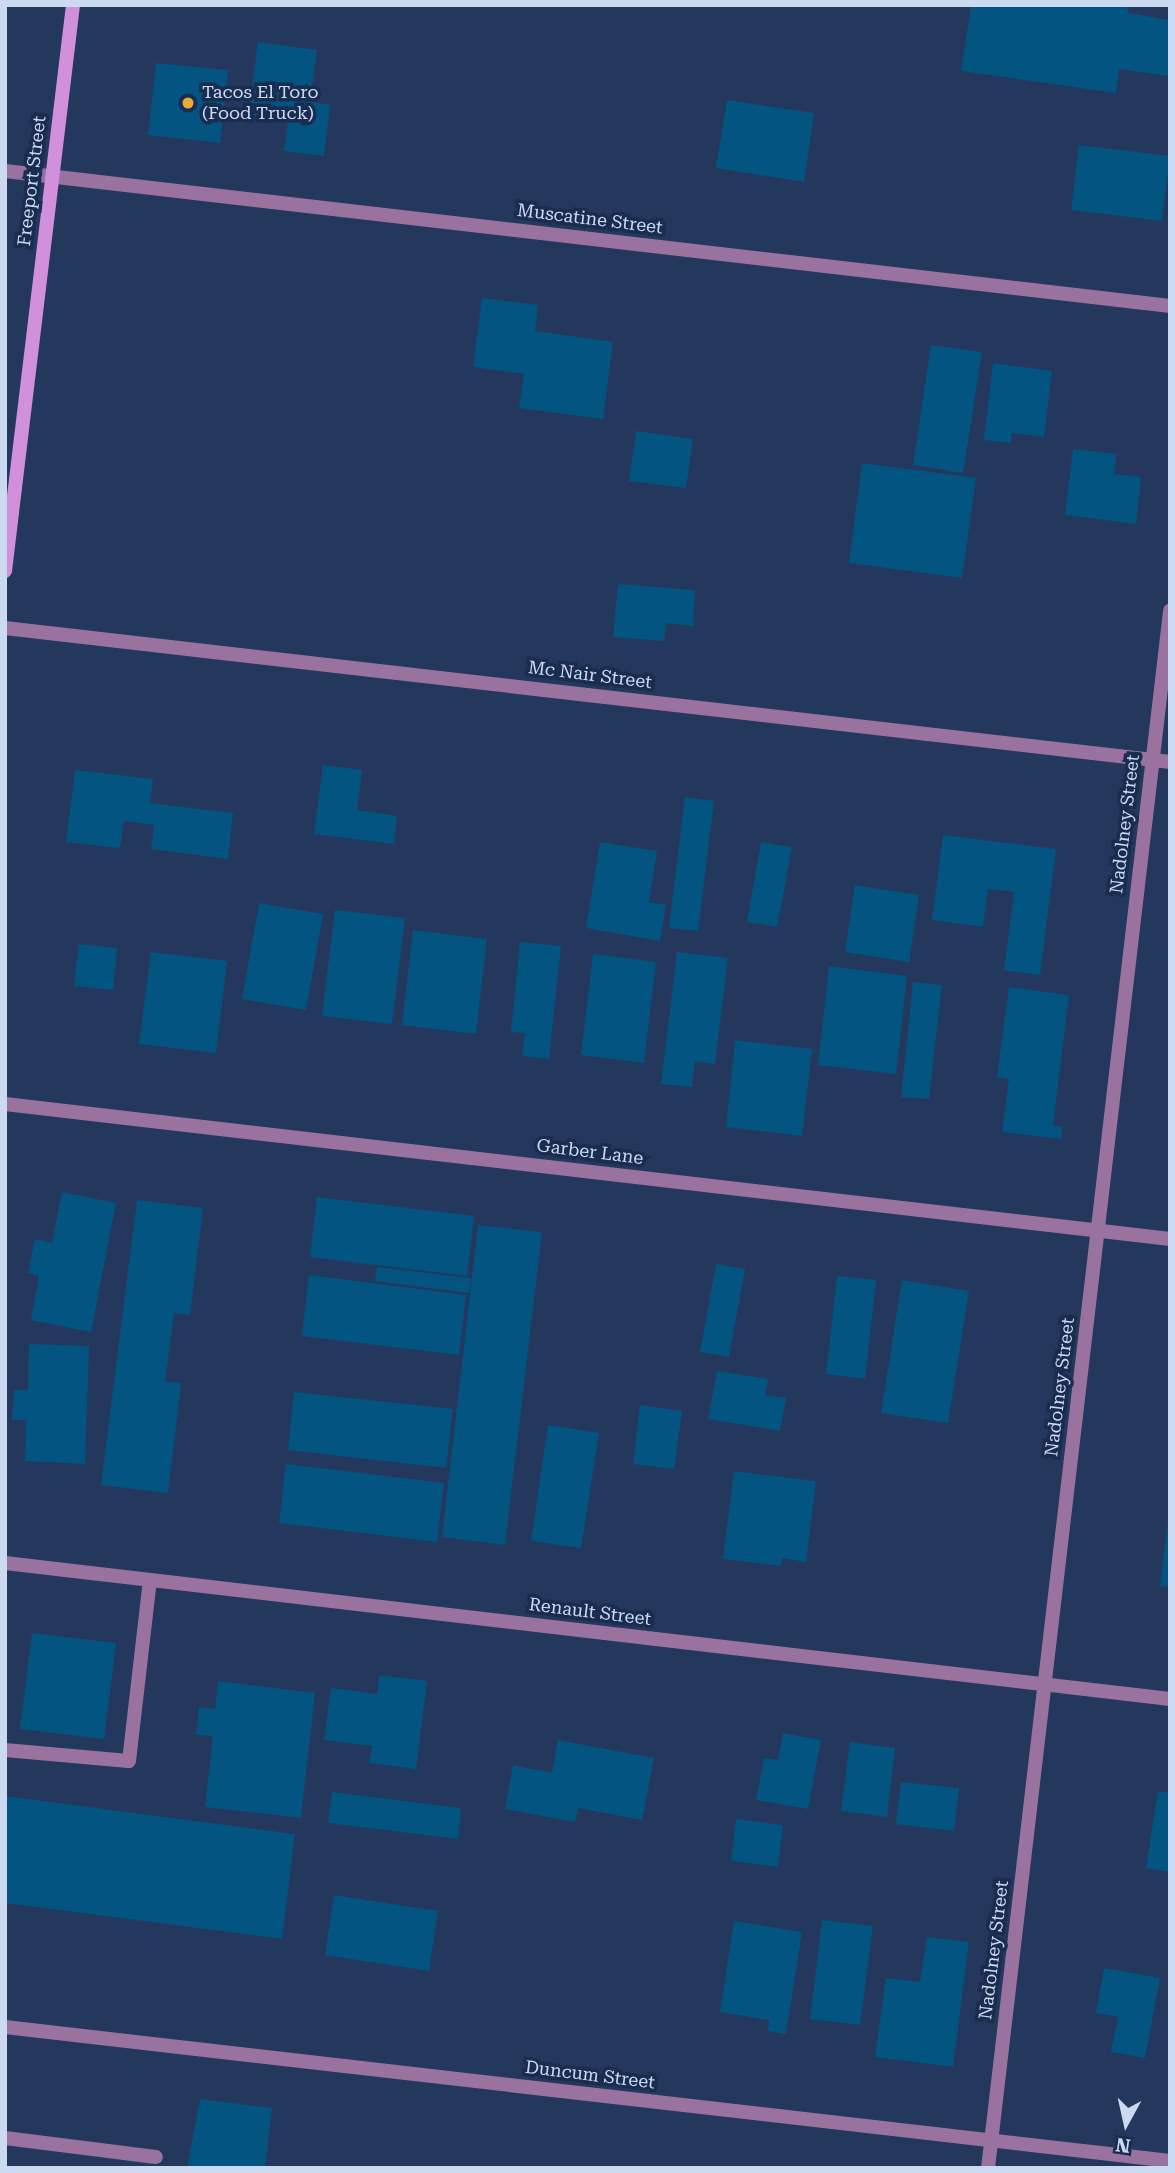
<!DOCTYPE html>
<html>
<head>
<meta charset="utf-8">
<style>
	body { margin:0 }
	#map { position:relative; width:1175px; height:2173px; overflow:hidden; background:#23385c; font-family:"Roboto Serif",serif }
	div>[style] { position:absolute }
	.building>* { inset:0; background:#035480 }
	.lane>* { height:14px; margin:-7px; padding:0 7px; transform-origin:7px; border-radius:7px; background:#9972a0 }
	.street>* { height:14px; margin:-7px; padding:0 7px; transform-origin:7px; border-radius:7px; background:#9972a0 }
	.secondary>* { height:14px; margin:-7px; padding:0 7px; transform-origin:7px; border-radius:7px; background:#d090db }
	.dots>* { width:19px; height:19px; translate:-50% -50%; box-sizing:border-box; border:4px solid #1a2d51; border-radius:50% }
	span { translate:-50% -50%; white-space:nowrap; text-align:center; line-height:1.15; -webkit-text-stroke:7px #1a2d51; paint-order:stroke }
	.poi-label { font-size:18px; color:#ccdaf1 }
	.left { translate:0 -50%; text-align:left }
	.street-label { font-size:18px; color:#ccdaf1 }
	.frame { position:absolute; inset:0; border:7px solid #ccdaf1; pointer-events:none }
	.north { position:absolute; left:1091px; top:2089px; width:70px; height:70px; -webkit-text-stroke:5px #1a2d51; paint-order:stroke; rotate:188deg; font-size:19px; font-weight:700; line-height:28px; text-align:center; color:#ccdaf1 }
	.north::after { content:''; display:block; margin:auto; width:24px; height:32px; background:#ccdaf1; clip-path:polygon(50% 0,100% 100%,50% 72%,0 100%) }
</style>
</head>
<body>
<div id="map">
	<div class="building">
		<i style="clip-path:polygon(971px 5px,1129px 5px,1128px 13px,1170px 20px,1170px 76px,1119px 69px,1116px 93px,961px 71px)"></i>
		<i style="clip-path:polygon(258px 42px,317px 50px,310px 102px,330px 105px,324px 156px,284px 151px,288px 121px,248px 116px)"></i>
		<i style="clip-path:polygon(156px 63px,228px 70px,220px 143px,148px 135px)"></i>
		<i style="clip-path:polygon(727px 100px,814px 113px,804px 182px,716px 168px)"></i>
		<i style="clip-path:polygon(1079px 145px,1170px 156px,1162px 221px,1071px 210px)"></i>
		<i style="clip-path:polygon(482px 298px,538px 305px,535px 331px,613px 342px,603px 419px,519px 408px,524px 374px,473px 367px)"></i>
		<i style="clip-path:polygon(931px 345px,982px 352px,963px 473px,913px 465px)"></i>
		<i style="clip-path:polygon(993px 363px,1052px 371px,1044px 437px,1012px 433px,1011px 443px,984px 440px)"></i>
		<i style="clip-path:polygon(636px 431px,693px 439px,686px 488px,629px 481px)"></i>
		<i style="clip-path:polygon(1073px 449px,1116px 454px,1114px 474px,1141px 477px,1136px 524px,1065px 515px)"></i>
		<i style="clip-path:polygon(862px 463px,976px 478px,962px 578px,849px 563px)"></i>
		<i style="clip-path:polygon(618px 584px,695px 590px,693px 626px,666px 623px,664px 641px,613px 637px)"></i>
		<i style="clip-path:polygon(323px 765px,362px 770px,357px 810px,397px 816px,394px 844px,314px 834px)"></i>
		<i style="clip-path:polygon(75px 770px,153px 779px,150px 803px,233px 813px,228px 859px,151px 849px,154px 825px,124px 821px,120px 848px,66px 842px)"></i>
		<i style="clip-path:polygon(685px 797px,714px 801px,698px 931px,669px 928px)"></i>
		<i style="clip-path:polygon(943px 835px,1056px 849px,1040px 975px,1004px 970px,1014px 892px,988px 889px,983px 927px,932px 920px)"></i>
		<i style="clip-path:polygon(600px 842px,657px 851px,649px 902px,666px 905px,660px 941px,586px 928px)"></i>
		<i style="clip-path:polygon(761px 842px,792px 847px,777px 927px,747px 922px)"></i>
		<i style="clip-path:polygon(855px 885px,919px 895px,909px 962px,845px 952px)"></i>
		<i style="clip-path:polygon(259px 903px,323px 914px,306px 1010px,242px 999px)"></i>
		<i style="clip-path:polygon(335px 910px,405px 918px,392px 1024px,322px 1016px)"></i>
		<i style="clip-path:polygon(413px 930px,487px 939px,476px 1034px,402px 1025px)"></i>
		<i style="clip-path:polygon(520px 942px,561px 946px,549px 1059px,522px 1056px,525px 1033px,511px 1032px)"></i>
		<i style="clip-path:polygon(79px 944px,117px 948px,113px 990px,74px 986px)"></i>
		<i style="clip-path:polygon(151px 952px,227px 961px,216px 1053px,139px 1044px)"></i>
		<i style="clip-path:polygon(677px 952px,728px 958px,715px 1064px,695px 1061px,692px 1087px,661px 1084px)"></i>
		<i style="clip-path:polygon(593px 954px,656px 962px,644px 1063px,581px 1055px)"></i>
		<i style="clip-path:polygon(829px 966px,907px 976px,896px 1074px,818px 1065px)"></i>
		<i style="clip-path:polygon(913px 982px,942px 985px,929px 1099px,901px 1097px)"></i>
		<i style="clip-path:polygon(1009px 987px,1069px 995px,1053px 1126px,1062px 1127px,1061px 1139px,1002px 1132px,1009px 1079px,997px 1077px)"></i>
		<i style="clip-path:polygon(735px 1040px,812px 1049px,802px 1136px,726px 1127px)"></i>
		<i style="clip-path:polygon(62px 1192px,116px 1203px,91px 1332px,31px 1320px,39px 1276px,28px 1273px,35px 1239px,52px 1243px)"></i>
		<i style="clip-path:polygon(317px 1197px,474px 1216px,467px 1276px,310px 1257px)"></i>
		<i style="clip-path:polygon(137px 1200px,203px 1208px,190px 1315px,174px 1313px,165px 1382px,181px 1383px,168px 1493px,101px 1485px)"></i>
		<i style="clip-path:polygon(478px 1225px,542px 1232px,505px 1545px,442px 1537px)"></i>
		<i style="clip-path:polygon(716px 1264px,745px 1269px,729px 1357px,700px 1352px)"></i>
		<i style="clip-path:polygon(377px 1267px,471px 1278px,469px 1293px,375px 1281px)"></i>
		<i style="clip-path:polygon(309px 1275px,466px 1295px,459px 1355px,302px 1336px)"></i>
		<i style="clip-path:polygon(837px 1276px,876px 1280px,865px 1379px,826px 1374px)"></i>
		<i style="clip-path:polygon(902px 1280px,969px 1291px,948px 1423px,881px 1413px)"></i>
		<i style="clip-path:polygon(29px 1344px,89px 1346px,85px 1464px,25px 1461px,26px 1420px,12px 1420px,14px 1390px,28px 1390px)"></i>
		<i style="clip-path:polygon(717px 1371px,768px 1379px,765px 1395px,786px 1398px,780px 1431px,708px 1419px)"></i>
		<i style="clip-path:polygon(294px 1392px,453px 1409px,446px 1468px,288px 1450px)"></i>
		<i style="clip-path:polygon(640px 1405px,682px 1411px,674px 1469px,633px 1464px)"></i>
		<i style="clip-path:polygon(548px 1425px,599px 1433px,581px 1548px,531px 1541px)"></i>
		<i style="clip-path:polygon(286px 1464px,444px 1483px,437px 1542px,279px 1523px)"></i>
		<i style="clip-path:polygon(734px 1471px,816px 1481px,806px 1562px,782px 1558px,781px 1566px,723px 1559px)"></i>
		<i style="clip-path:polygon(1168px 1521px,1170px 1521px,1170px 1587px,1160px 1586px)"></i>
		<i style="clip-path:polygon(32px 1633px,116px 1643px,104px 1739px,20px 1729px)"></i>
		<i style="clip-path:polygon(379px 1675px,427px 1681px,416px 1769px,369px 1763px,372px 1746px,324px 1740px,331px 1688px,377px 1694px)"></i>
		<i style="clip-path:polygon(218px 1681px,315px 1693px,301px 1818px,205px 1807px,213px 1736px,196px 1735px,199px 1707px,215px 1709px)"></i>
		<i style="clip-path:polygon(783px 1733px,821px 1740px,808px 1809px,756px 1800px,764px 1758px,778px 1760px)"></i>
		<i style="clip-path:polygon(558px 1740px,654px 1758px,642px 1820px,578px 1808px,575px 1822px,505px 1809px,513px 1765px,552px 1773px)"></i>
		<i style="clip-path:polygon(850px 1742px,895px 1748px,887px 1817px,841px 1811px)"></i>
		<i style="clip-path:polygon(901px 1782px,959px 1788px,954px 1831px,896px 1824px)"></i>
		<i style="clip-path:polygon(1158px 1791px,1170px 1793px,1170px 1872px,1146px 1868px)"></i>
		<i style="clip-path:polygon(332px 1792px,461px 1808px,458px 1839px,328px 1823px)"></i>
		<i style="clip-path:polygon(5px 1796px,295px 1834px,282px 1939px,5px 1903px)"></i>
		<i style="clip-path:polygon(736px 1819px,783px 1825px,778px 1867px,731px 1861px)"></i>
		<i style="clip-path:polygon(334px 1895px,438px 1911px,429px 1971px,325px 1955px)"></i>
		<i style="clip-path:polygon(822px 1920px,873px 1926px,860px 2025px,810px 2019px)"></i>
		<i style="clip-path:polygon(734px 1921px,802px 1932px,786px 2034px,768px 2031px,769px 2020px,720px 2012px)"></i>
		<i style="clip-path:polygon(927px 1937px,969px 1942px,953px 2067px,875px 2057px,886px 1978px,920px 1982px)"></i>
		<i style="clip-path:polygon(1104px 1968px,1160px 1978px,1145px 2058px,1111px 2052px,1118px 2017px,1096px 2013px)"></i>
		<i style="clip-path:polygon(200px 2099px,272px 2108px,265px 2168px,187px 2168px)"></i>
	</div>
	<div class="lane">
		<i style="left:5px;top:1750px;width:124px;rotate:5.1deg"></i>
		<i style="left:129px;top:1761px;width:182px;rotate:-83.4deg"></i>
		<i style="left:5px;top:2138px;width:152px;rotate:7.2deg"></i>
	</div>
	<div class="street">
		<i style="left:5px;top:171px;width:1173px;rotate:6.61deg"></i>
		<i style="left:5px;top:628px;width:1173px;rotate:6.56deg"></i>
		<i style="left:5px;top:1104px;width:1173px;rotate:6.61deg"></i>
		<i style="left:5px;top:1563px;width:1173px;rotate:6.66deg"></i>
		<i style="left:5px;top:2027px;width:1173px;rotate:6.56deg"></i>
		<i style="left:988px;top:2168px;width:1568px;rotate:-83.33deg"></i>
	</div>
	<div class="secondary">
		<i style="left:5px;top:571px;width:570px;rotate:-83.15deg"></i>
	</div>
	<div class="dots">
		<i style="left:188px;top:103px;background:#e6ad36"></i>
	</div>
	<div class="poi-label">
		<span class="left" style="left:202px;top:103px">Tacos El Toro<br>(Food Truck)</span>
	</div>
	<div class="street-label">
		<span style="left:32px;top:181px;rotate:-83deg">Freeport Street</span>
		<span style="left:590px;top:219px;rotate:7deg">Muscatine Street</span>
		<span style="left:590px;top:675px;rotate:7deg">Mc Nair Street</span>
		<span style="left:1125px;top:824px;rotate:-83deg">Nadolney Street</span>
		<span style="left:590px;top:1152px;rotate:7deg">Garber Lane</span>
		<span style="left:1060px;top:1387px;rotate:-83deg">Nadolney Street</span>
		<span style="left:590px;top:1612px;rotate:7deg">Renault Street</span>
		<span style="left:994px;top:1950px;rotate:-83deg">Nadolney Street</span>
		<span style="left:590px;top:2075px;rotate:7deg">Duncum Street</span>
	</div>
	<div class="frame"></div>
	<div class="north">N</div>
</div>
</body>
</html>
